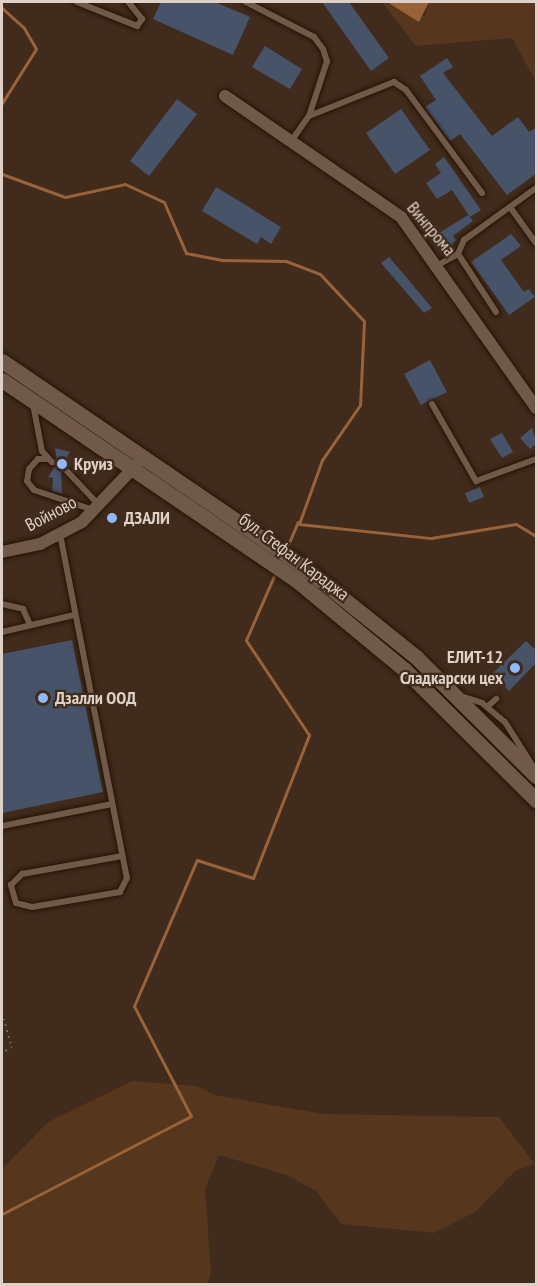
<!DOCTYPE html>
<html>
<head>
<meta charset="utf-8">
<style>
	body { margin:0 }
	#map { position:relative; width:538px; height:1286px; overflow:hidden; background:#402b1c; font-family:"PT Sans Narrow",sans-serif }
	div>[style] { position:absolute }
	.green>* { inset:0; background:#56361d }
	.water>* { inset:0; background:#996238 }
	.stream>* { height:3px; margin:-1.5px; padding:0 1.5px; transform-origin:1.5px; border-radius:1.5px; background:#996238 }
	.building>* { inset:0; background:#465369 }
	.path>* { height:2px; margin-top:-1px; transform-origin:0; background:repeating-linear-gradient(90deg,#7c6a5d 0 1.5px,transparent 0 6px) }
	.roads { filter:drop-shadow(0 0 2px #261305) drop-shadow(0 0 2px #261305) }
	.service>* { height:6px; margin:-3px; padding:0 3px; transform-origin:3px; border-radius:3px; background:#705948 }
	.minor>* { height:12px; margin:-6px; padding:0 6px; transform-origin:6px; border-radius:6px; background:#705948 }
	.secondary>* { height:15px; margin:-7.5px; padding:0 7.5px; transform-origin:7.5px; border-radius:7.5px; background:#705948 }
	.dots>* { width:16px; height:16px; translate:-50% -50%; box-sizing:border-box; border:3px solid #402b1c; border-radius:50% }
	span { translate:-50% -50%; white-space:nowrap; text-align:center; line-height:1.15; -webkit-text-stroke:4.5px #402b1c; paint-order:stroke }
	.street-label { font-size:18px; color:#dfd1c7 }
	.poi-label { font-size:18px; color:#dfd1c7; font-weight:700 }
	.left { translate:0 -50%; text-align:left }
	.right { translate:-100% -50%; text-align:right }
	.frame { position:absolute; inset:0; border:3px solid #dfd1c7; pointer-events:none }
</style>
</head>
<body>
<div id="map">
	<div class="green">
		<i style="clip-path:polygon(382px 2px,425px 16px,429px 2px,536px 2px,536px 82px,512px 38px,416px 46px)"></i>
		<i style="clip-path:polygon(132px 1081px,197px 1086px,214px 1095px,323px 1114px,499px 1117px,535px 1164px,515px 1171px,475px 1212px,434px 1233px,341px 1224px,316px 1191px,287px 1175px,219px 1155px,205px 1189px,211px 1273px,207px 1284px,2px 1284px,2px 1169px,48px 1122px)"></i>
	</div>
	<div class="water">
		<i style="clip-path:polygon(387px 2px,429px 2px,419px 22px)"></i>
	</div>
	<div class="stream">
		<i style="left:2px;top:8px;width:30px;rotate:42deg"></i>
		<i style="left:24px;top:28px;width:24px;rotate:60deg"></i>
		<i style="left:36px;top:49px;width:64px;rotate:122.2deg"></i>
		<i style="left:2px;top:174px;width:67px;rotate:20.1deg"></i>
		<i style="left:65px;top:197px;width:61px;rotate:-12.2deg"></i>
		<i style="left:125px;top:184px;width:43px;rotate:24.8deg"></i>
		<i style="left:164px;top:202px;width:56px;rotate:66.7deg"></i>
		<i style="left:186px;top:253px;width:38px;rotate:11deg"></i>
		<i style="left:223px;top:260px;width:63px;rotate:0.9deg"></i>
		<i style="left:286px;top:261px;width:36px;rotate:21deg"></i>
		<i style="left:320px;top:274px;width:64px;rotate:46.9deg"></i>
		<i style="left:364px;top:321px;width:84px;rotate:92.7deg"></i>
		<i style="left:360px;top:405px;width:67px;rotate:124.6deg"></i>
		<i style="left:322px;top:460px;width:68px;rotate:109.8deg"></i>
		<i style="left:299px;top:524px;width:133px;rotate:6.1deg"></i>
		<i style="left:431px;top:538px;width:86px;rotate:-9.4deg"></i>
		<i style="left:516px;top:524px;width:23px;rotate:31deg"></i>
		<i style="left:288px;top:545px;width:25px;rotate:-67deg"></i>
		<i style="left:2px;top:1214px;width:213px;rotate:-27.4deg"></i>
		<i style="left:191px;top:1116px;width:124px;rotate:-117.4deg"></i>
		<i style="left:134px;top:1006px;width:159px;rotate:-66.7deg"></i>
		<i style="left:197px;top:860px;width:59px;rotate:17.8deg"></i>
		<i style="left:253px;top:878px;width:154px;rotate:-68.6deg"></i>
		<i style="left:309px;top:735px;width:114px;rotate:-123.6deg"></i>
		<i style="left:246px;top:640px;width:70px;rotate:-66.4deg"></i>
	</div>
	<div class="building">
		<i style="clip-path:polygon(161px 2px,215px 2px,250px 17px,233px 55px,153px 19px)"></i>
		<i style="clip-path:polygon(322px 2px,349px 2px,389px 58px,371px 71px)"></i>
		<i style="clip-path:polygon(265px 46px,302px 69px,290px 89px,252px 67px)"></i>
		<i style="clip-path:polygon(447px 58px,453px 67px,443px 73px,492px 136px,518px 117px,529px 132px,537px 127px,537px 173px,507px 195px,460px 134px,450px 141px,425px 107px,436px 100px,420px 76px)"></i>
		<i style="clip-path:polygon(177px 99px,197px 114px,149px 176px,130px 161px)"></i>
		<i style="clip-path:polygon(401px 109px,430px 150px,395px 174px,366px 133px)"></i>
		<i style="clip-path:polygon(444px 157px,481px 210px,470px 217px,452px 190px,437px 199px,426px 183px,441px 173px,435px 164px)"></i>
		<i style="clip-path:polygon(216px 187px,281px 227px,271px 244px,261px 237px,257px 244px,202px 211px)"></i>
		<i style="clip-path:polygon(468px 215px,473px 221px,453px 236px,456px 240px,445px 252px,434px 236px)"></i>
		<i style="clip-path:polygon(511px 234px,521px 246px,501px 260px,524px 292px,529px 289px,535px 297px,509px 315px,471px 262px)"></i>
		<i style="clip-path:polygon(389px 257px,407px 278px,432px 308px,424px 313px,381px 263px)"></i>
		<i style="clip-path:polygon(430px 360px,447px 392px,421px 405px,404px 374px)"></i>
		<i style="clip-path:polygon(532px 428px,537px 443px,530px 449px,520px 438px)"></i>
		<i style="clip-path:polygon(502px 433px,513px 452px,502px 458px,490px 439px)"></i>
		<i style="clip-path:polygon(55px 448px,70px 452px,61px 469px,62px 494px,52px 491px,53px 478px,48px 477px,57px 463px)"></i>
		<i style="clip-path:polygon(480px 487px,484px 497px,469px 503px,465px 493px)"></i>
		<i style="clip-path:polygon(72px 640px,103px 792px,2px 813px,2px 654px)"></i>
		<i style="clip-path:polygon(526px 641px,537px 651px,537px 662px,509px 691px,492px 674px)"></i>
	</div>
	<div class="path">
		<i style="left:2px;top:1013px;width:35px;rotate:74deg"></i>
		<i style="left:12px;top:1047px;width:12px;rotate:149deg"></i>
	</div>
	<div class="roads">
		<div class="service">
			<i style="left:77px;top:2px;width:65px;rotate:21.8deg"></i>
			<i style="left:137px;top:26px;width:9px;rotate:-54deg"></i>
			<i style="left:142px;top:19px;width:22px;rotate:-129deg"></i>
			<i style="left:246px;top:2px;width:76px;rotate:27.2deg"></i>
			<i style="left:314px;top:37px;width:15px;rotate:53deg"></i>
			<i style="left:323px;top:49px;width:13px;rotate:72deg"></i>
			<i style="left:327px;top:61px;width:58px;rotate:108.1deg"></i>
			<i style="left:292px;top:140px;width:29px;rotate:-55deg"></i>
			<i style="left:309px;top:116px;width:92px;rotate:-21.8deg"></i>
			<i style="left:394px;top:82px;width:14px;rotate:34deg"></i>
			<i style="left:406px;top:90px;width:128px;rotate:53.6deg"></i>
			<i style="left:510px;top:207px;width:44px;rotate:54.2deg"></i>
			<i style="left:438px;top:265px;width:23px;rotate:-29deg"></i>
			<i style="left:496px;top:312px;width:69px;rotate:-123.2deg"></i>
			<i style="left:458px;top:254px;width:15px;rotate:-67deg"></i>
			<i style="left:464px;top:240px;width:89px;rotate:-35.8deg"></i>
			<i style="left:33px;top:404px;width:48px;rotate:79.2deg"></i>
			<i style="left:42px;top:451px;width:15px;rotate:48deg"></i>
			<i style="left:432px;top:404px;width:89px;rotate:60.3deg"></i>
			<i style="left:476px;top:481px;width:64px;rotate:-20.1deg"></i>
			<i style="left:48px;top:459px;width:10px;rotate:180deg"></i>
			<i style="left:38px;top:459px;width:13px;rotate:132deg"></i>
			<i style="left:29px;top:469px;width:12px;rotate:99deg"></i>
			<i style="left:27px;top:481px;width:11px;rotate:52deg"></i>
			<i style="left:34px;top:490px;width:62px;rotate:18.7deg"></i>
			<i style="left:66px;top:470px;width:48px;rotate:46.7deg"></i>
			<i style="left:60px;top:534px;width:350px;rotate:79deg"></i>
			<i style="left:127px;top:878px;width:16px;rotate:117deg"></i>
			<i style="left:120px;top:892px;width:89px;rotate:170.3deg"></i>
			<i style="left:32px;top:907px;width:16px;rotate:-166deg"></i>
			<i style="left:16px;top:903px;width:19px;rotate:-106deg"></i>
			<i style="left:11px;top:885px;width:16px;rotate:-45deg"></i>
			<i style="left:22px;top:874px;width:102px;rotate:-10.2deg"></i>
			<i style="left:2px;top:604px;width:22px;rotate:13deg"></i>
			<i style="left:23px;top:609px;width:17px;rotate:66deg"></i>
			<i style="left:2px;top:632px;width:74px;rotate:-13.3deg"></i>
			<i style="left:464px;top:697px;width:19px;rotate:18deg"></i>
			<i style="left:482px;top:703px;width:30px;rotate:40deg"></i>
			<i style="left:505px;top:722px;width:54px;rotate:57.8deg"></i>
			<i style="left:488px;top:706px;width:11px;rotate:-41deg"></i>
			<i style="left:2px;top:826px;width:112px;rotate:-11.3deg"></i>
		</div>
		<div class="minor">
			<i style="left:225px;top:96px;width:214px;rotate:34.5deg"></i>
			<i style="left:401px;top:217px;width:234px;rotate:54.7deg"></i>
			<i style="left:2px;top:552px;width:39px;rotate:-12deg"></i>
			<i style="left:40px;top:544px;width:47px;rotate:-27.6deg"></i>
			<i style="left:82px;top:522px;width:80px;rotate:-46.5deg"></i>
		</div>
		<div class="secondary">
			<i style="left:2px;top:361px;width:366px;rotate:34.3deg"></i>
			<i style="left:304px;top:567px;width:144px;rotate:38.8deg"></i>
			<i style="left:416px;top:657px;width:169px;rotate:44.8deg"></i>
			<i style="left:2px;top:380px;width:354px;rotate:34.2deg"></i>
			<i style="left:295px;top:579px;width:143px;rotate:39.6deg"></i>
			<i style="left:405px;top:670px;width:185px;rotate:44.8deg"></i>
		</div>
	</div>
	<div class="dots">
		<i style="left:62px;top:464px;background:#90b8fd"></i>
		<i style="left:112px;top:518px;background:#90b8fd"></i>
		<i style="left:515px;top:668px;background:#90b8fd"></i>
		<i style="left:43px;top:698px;background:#90b8fd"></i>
	</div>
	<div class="street-label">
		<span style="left:431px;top:229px;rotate:50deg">Винпрома</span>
		<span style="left:51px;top:514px;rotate:-28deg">Войново</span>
		<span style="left:294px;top:557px;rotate:37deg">бул. Стефан Караджа</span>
	</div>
	<div class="poi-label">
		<span class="left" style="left:74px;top:464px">Круиз</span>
		<span class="left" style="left:124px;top:518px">ДЗАЛИ</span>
		<span class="right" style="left:503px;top:668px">ЕЛИТ-12<br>Сладкарски цех</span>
		<span class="left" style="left:55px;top:698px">Дзалли ООД</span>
	</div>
	<div class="frame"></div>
</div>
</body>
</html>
